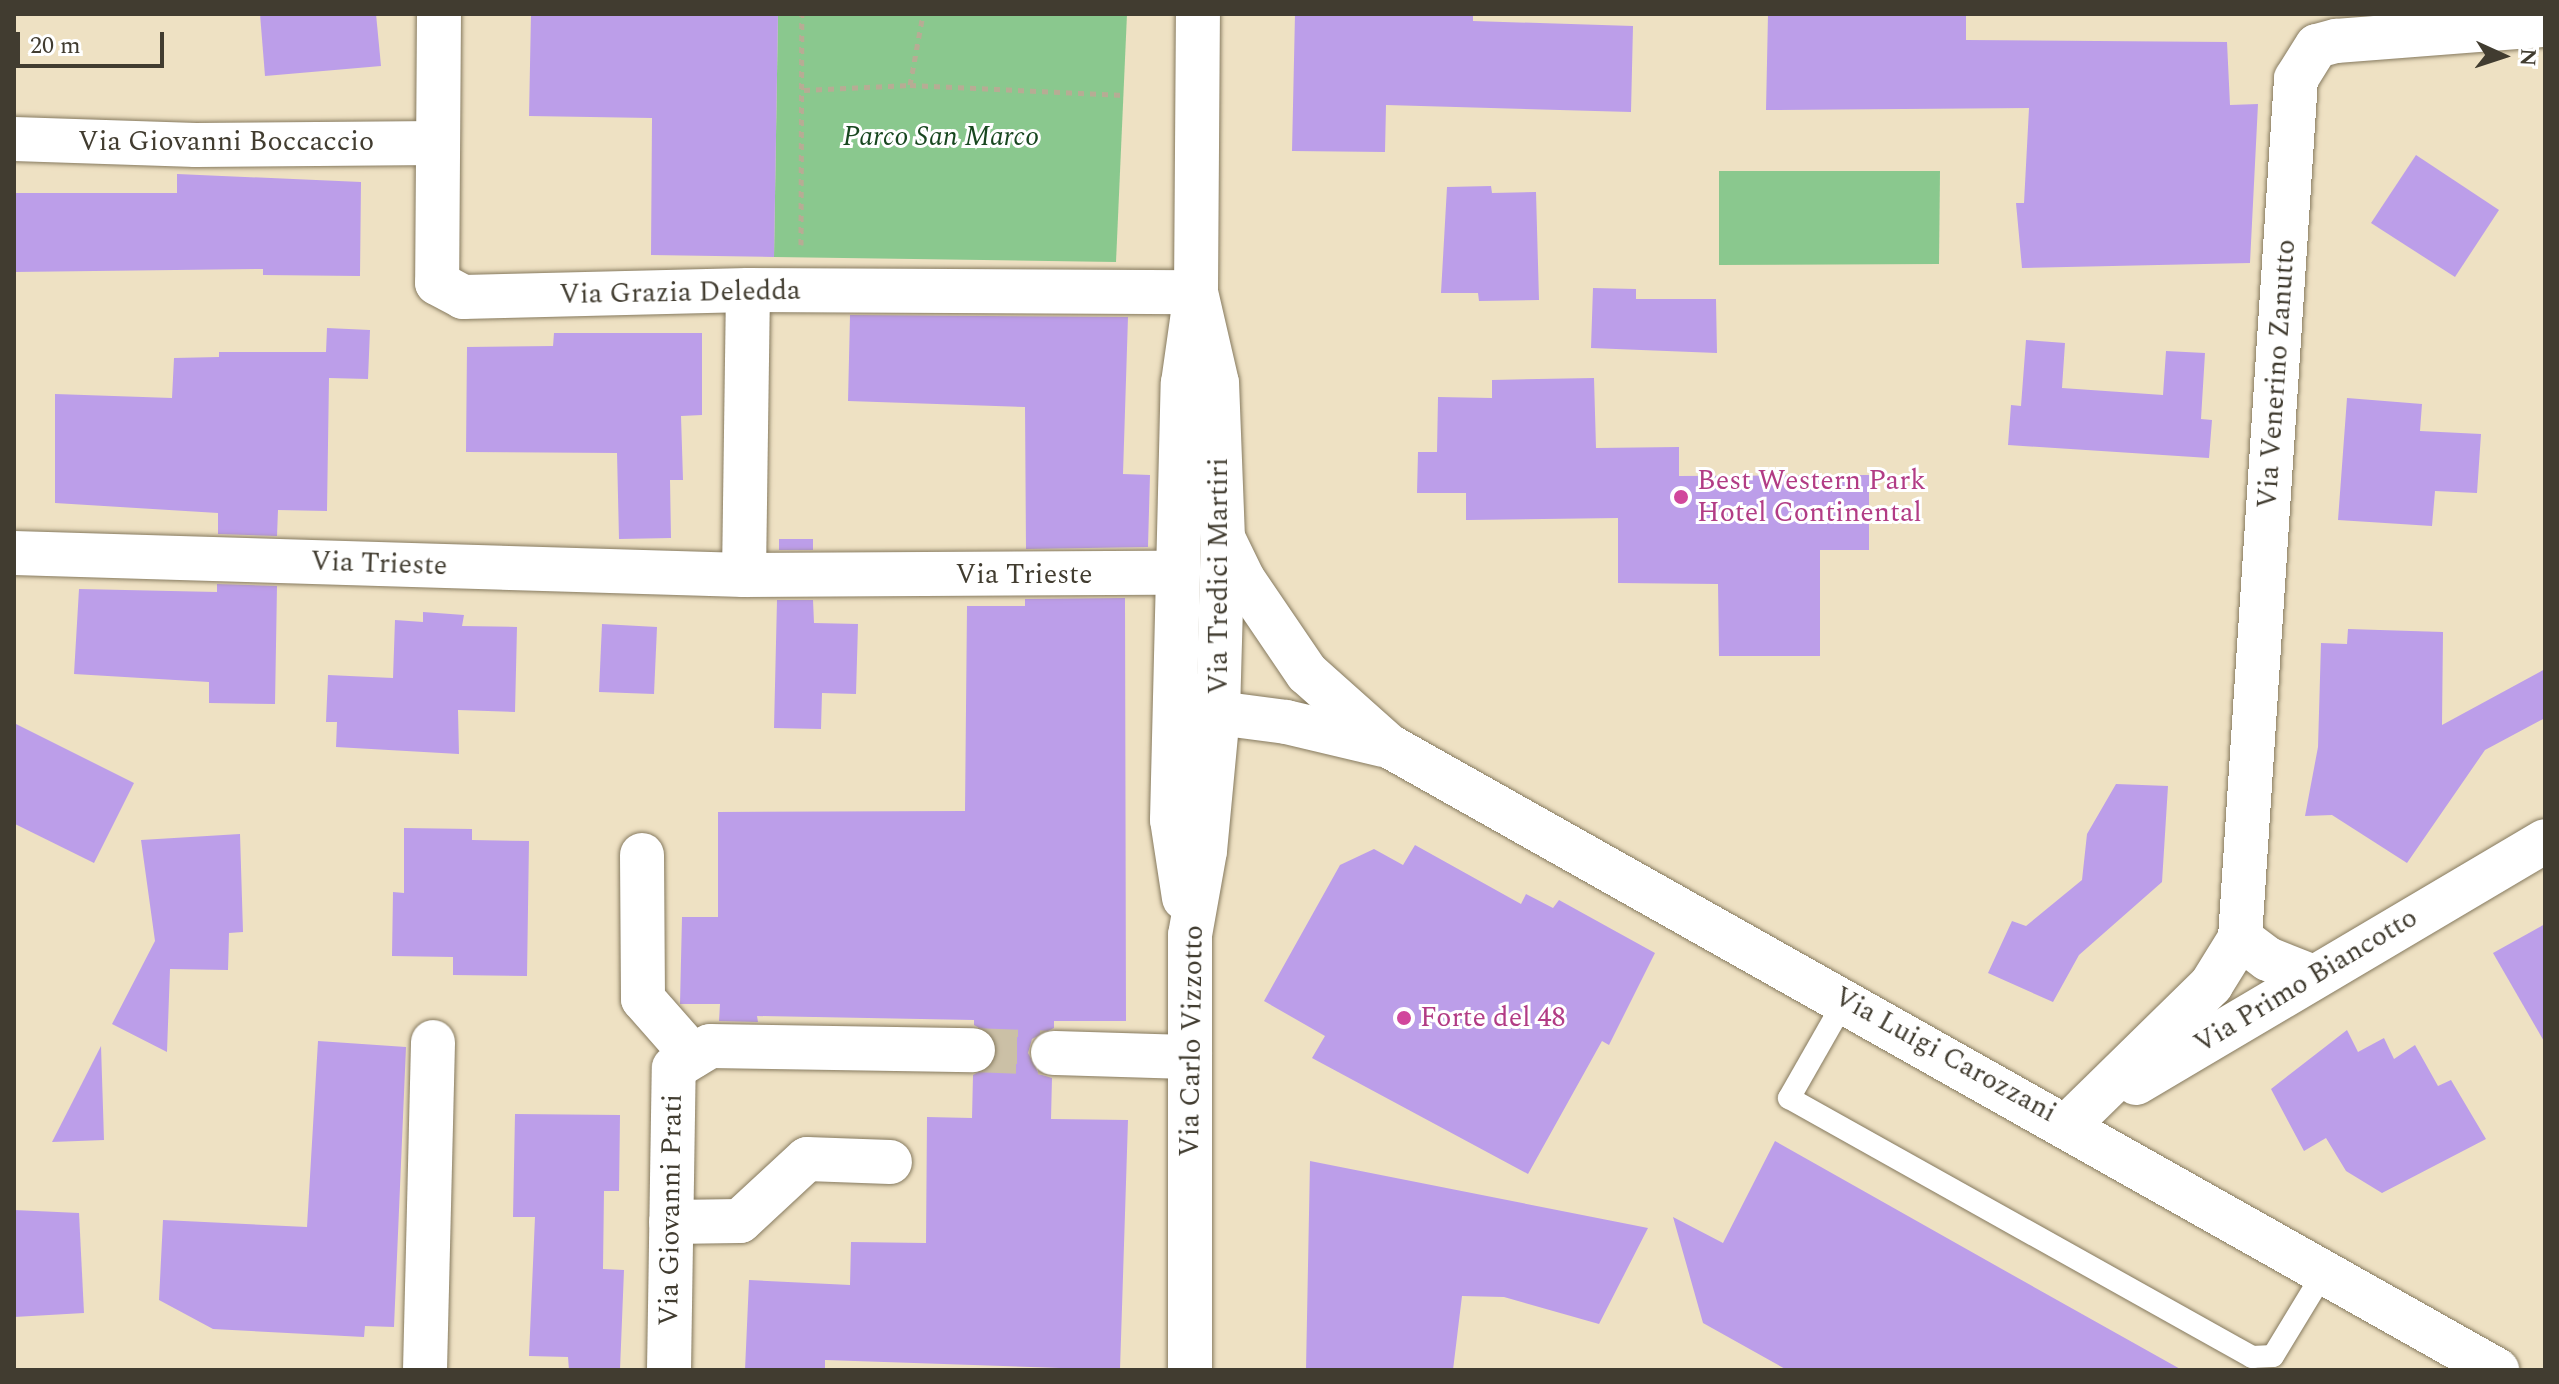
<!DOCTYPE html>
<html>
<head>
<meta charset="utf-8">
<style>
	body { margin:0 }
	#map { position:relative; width:2559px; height:1384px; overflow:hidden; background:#eee1c3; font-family:Spectral,serif }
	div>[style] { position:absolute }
	.green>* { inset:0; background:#8ac88e }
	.building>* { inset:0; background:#bc9ee9 }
	.street-tunnel>* { height:44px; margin-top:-22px; transform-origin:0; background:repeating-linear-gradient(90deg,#cbc0a6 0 44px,transparent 0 66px) }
	.path>* { height:5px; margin-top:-2.5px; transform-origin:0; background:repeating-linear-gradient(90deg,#b7ac94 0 6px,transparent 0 12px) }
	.roads { filter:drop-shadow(0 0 2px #867a5f) drop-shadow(0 0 2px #867a5f) }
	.lane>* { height:22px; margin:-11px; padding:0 11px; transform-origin:11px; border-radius:11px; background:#fff }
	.street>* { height:44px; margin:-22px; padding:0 22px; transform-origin:22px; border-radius:22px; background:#fff }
	.secondary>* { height:44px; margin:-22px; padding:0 22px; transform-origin:22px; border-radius:22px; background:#fff }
	.dots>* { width:22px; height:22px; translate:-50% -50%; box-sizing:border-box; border:4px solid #fff; border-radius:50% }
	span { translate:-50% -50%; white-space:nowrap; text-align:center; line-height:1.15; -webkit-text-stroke:6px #fff; paint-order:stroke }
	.park-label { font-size:28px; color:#18471f; font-style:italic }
	.street-label { font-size:28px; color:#413c30 }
	.hotel-label { font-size:28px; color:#b23c85 }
	.left { translate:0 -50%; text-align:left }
	.frame { position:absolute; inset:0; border:16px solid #413c30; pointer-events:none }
	.north { position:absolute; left:2463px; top:16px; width:80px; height:80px; -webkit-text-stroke:6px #fff; paint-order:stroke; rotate:93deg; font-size:22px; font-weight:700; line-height:32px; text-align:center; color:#413c30 }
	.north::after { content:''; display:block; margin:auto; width:28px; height:36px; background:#413c30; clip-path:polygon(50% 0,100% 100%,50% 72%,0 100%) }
	.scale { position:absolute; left:16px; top:32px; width:148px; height:36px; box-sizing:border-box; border:4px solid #413c30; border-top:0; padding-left:10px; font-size:24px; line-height:28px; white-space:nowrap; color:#413c30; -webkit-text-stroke:6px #fff; paint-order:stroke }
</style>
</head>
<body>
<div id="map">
	<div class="green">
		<i style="clip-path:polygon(778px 14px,1127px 14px,1116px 262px,774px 257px)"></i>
		<i style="clip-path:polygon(1719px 171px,1940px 171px,1939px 264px,1719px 265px)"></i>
	</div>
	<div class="building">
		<i style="clip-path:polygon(260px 14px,376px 14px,381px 66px,265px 76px)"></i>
		<i style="clip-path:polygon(531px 14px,778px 14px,774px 257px,651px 255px,652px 118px,529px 116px)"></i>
		<i style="clip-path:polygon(1295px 14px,1473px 14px,1473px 21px,1633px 26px,1631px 112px,1386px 105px,1385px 152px,1292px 151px)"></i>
		<i style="clip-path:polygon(1768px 14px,1966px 14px,1966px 40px,2227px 42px,2230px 105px,2258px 104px,2250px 263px,2022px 268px,2016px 203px,2024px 203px,2029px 108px,1766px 110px)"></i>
		<i style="clip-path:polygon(2416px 155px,2499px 210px,2455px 277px,2371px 223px)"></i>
		<i style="clip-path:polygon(177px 174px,361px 182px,360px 276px,263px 275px,263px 269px,14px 272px,14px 193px,177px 193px)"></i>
		<i style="clip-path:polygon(1491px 186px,1492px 193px,1536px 192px,1539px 300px,1479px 301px,1478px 293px,1441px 293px,1447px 187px)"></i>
		<i style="clip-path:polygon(1593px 288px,1636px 289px,1636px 299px,1716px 299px,1717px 353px,1591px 348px)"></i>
		<i style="clip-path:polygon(850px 315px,1128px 317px,1123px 474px,1150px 475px,1148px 547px,1026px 549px,1025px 407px,848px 401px)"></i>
		<i style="clip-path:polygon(327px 328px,370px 330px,368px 379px,329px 378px,327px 511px,278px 510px,277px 536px,218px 534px,218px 513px,55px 503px,55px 394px,172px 398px,174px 358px,219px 357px,219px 352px,326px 352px)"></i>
		<i style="clip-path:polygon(554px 333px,702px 333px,702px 415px,681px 416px,683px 480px,670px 480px,671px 538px,619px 539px,617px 453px,466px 452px,467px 347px,553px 346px)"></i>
		<i style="clip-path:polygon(2026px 340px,2065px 343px,2062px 388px,2163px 395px,2166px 351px,2205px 353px,2201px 419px,2212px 420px,2209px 458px,2008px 445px,2011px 405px,2021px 406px)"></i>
		<i style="clip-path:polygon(1594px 378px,1596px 448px,1679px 447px,1679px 476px,1869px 475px,1869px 550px,1820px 550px,1820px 656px,1719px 656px,1718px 584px,1618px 583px,1618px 518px,1466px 520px,1466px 493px,1417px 493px,1418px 452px,1437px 452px,1438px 397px,1492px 398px,1492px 380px)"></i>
		<i style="clip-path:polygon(2347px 398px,2422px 404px,2420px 431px,2481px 434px,2477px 493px,2435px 491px,2432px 526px,2338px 520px)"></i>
		<i style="clip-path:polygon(779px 539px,813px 539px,813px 550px,779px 550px)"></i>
		<i style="clip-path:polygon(217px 584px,277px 586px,275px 704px,209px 703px,209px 682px,74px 674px,79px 589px,217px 592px)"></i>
		<i style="clip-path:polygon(1125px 598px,1126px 1021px,1054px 1021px,1054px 1028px,1032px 1039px,1028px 1053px,1039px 1074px,1052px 1078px,1051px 1119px,1128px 1120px,1120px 1370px,825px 1360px,825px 1370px,745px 1370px,749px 1280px,850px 1285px,851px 1242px,926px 1243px,927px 1117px,972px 1118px,973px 1075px,994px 1063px,998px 1050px,994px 1037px,974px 1025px,974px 1020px,757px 1016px,758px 1022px,719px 1021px,720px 1004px,680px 1004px,682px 917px,718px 917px,718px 812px,965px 811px,967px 606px,1025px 606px,1025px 599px)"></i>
		<i style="clip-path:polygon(777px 600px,813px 600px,814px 623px,858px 624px,856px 694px,822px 693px,821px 729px,774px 728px)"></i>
		<i style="clip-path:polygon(423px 612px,464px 615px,462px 626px,517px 627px,515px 712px,458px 710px,459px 754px,336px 747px,337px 722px,326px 722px,328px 675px,393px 678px,395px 620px,423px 622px)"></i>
		<i style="clip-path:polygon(602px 624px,657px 627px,654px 694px,599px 692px)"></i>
		<i style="clip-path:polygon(2348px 629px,2443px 632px,2442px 725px,2545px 669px,2545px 718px,2485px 750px,2407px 863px,2332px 815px,2305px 816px,2318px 747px,2321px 643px,2347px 644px)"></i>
		<i style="clip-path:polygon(14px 723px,134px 783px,94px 863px,15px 824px)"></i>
		<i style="clip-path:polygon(2116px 784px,2168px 786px,2162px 882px,2079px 955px,2053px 1002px,1988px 973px,2012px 921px,2026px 926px,2082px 880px,2087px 834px)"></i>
		<i style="clip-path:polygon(404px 828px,472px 829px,472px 840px,529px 841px,527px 976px,453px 975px,453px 957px,392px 956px,393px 892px,404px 893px)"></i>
		<i style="clip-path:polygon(240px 834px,243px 932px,229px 933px,228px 970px,170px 969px,167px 1052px,112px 1024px,155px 941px,141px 840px)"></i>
		<i style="clip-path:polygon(1415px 845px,1521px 904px,1526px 894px,1553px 908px,1559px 900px,1655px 953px,1609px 1045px,1602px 1041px,1528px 1174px,1312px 1058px,1325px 1036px,1264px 1001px,1340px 865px,1374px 849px,1403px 865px)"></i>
		<i style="clip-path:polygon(2545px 924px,2545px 1043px,2493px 953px)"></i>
		<i style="clip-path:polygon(2347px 1030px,2358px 1052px,2384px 1038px,2394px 1059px,2415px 1045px,2438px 1086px,2451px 1080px,2486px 1139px,2382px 1193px,2346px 1171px,2326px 1138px,2304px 1151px,2271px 1089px)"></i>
		<i style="clip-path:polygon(318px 1041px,406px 1047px,394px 1327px,365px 1326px,364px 1337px,213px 1329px,159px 1300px,163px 1220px,307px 1227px)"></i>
		<i style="clip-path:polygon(101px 1046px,104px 1140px,52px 1142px)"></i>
		<i style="clip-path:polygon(515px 1114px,620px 1115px,619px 1191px,604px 1191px,603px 1269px,624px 1270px,620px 1370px,569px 1370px,568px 1357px,529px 1356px,535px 1217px,513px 1217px)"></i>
		<i style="clip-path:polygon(1775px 1141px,2009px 1273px,2182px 1370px,1787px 1370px,1703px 1323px,1673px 1217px,1723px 1243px)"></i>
		<i style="clip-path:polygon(1310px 1161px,1648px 1228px,1599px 1324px,1504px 1297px,1462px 1296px,1453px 1370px,1306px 1370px)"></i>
		<i style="clip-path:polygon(14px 1210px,79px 1213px,84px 1313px,14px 1317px)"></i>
	</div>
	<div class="street-tunnel">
		<i style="left:973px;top:1050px;width:80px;rotate:2.1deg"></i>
	</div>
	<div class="path">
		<i style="left:910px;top:85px;width:72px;rotate:-79.6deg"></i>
		<i style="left:804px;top:90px;width:106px;rotate:-2.7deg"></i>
		<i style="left:910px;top:85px;width:214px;rotate:2.7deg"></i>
		<i style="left:801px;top:245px;width:231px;rotate:-89.8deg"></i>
	</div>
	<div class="roads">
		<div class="lane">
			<i style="left:1845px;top:1000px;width:113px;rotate:119.7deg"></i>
			<i style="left:1789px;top:1098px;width:531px;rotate:29.22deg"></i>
			<i style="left:2252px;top:1357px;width:21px;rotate:-3deg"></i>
			<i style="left:2273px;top:1356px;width:98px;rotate:-58.7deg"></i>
		</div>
		<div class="street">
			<i style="left:439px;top:14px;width:269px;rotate:90.4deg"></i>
			<i style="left:437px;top:283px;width:30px;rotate:28deg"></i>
			<i style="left:463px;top:297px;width:285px;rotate:-1.4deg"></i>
			<i style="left:748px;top:290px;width:448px;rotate:0.3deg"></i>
			<i style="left:14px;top:139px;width:182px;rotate:1.9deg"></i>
			<i style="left:196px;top:145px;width:242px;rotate:-0.5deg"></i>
			<i style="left:14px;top:553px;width:730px;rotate:1.73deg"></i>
			<i style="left:744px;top:575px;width:416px;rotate:-0.3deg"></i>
			<i style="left:744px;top:575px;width:285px;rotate:-89.2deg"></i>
			<i style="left:642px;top:855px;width:144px;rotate:89.6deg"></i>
			<i style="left:643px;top:999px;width:76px;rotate:48.7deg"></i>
			<i style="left:2240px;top:938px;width:35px;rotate:37deg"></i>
			<i style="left:2268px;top:959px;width:46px;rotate:21.6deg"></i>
			<i style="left:1053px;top:1053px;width:137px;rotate:1.7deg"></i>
			<i style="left:2136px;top:1083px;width:475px;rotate:-30.6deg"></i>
			<i style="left:2069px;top:1124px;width:199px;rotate:-44.4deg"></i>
			<i style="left:2211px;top:985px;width:55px;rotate:-58.3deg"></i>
			<i style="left:2240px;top:938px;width:861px;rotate:-86.27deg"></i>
			<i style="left:2296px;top:79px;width:39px;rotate:-58deg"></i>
			<i style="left:2317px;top:46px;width:20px;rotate:-15deg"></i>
			<i style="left:2336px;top:41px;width:210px;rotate:-4.4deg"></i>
			<i style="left:671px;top:1222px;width:69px;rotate:-0.8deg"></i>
			<i style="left:740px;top:1221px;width:91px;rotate:-42.8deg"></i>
			<i style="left:807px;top:1159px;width:83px;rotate:2.1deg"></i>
			<i style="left:425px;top:1370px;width:328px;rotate:-88.6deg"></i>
			<i style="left:669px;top:1370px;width:302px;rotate:-89.1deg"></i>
			<i style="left:674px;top:1068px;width:42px;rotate:-31.4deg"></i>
			<i style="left:710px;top:1046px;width:263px;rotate:0.9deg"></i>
		</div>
		<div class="secondary">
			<i style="left:1223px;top:538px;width:46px;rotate:64deg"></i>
			<i style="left:1243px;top:579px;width:114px;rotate:55.8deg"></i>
			<i style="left:1307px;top:673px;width:110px;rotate:41.7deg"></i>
			<i style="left:1389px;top:746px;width:1272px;rotate:29.39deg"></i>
			<i style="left:1198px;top:696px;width:26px;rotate:40deg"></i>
			<i style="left:1218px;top:713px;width:69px;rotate:7.5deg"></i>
			<i style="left:1286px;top:722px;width:100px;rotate:13.3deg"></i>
			<i style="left:1184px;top:898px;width:79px;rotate:-98.7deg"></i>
			<i style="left:1172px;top:820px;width:437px;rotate:-88.6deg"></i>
			<i style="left:1183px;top:383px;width:92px;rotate:-81.9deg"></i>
			<i style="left:1196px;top:292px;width:278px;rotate:-89.6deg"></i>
			<i style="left:1190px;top:1370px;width:435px;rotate:-90deg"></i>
			<i style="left:1190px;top:935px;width:85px;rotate:-79.9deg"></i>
			<i style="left:1205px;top:851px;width:139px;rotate:-84.6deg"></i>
			<i style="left:1218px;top:713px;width:175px;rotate:-88.4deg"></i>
			<i style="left:1223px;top:538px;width:155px;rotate:-92.2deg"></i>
			<i style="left:1217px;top:383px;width:93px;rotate:-103deg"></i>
		</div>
	</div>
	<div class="dots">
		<i style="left:1681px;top:497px;background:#d1479c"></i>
		<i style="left:1404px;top:1018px;background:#d1479c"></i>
	</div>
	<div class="park-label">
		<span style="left:941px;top:137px">Parco San Marco</span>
	</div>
	<div class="street-label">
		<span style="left:226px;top:142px">Via Giovanni Boccaccio</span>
		<span style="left:680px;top:293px;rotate:-1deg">Via Grazia Deledda</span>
		<span style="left:2277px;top:374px;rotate:-86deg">Via Venerino Zanutto</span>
		<span style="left:379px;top:564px;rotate:2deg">Via Trieste</span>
		<span style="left:1024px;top:575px">Via Trieste</span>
		<span style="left:1219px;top:576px;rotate:-90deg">Via Tredici Martiri</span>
		<span style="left:2306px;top:981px;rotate:-31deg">Via Primo Biancotto</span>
		<span style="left:1192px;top:1041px;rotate:-89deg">Via Carlo Vizzotto</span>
		<span style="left:1945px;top:1055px;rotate:29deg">Via Luigi Carozzani</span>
		<span style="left:671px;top:1210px;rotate:-89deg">Via Giovanni Prati</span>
	</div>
	<div class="hotel-label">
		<span class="left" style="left:1697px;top:497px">Best Western Park<br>Hotel Continental</span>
		<span class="left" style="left:1420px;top:1018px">Forte del 48</span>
	</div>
	<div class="frame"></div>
	<div class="north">N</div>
	<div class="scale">20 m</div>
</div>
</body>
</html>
